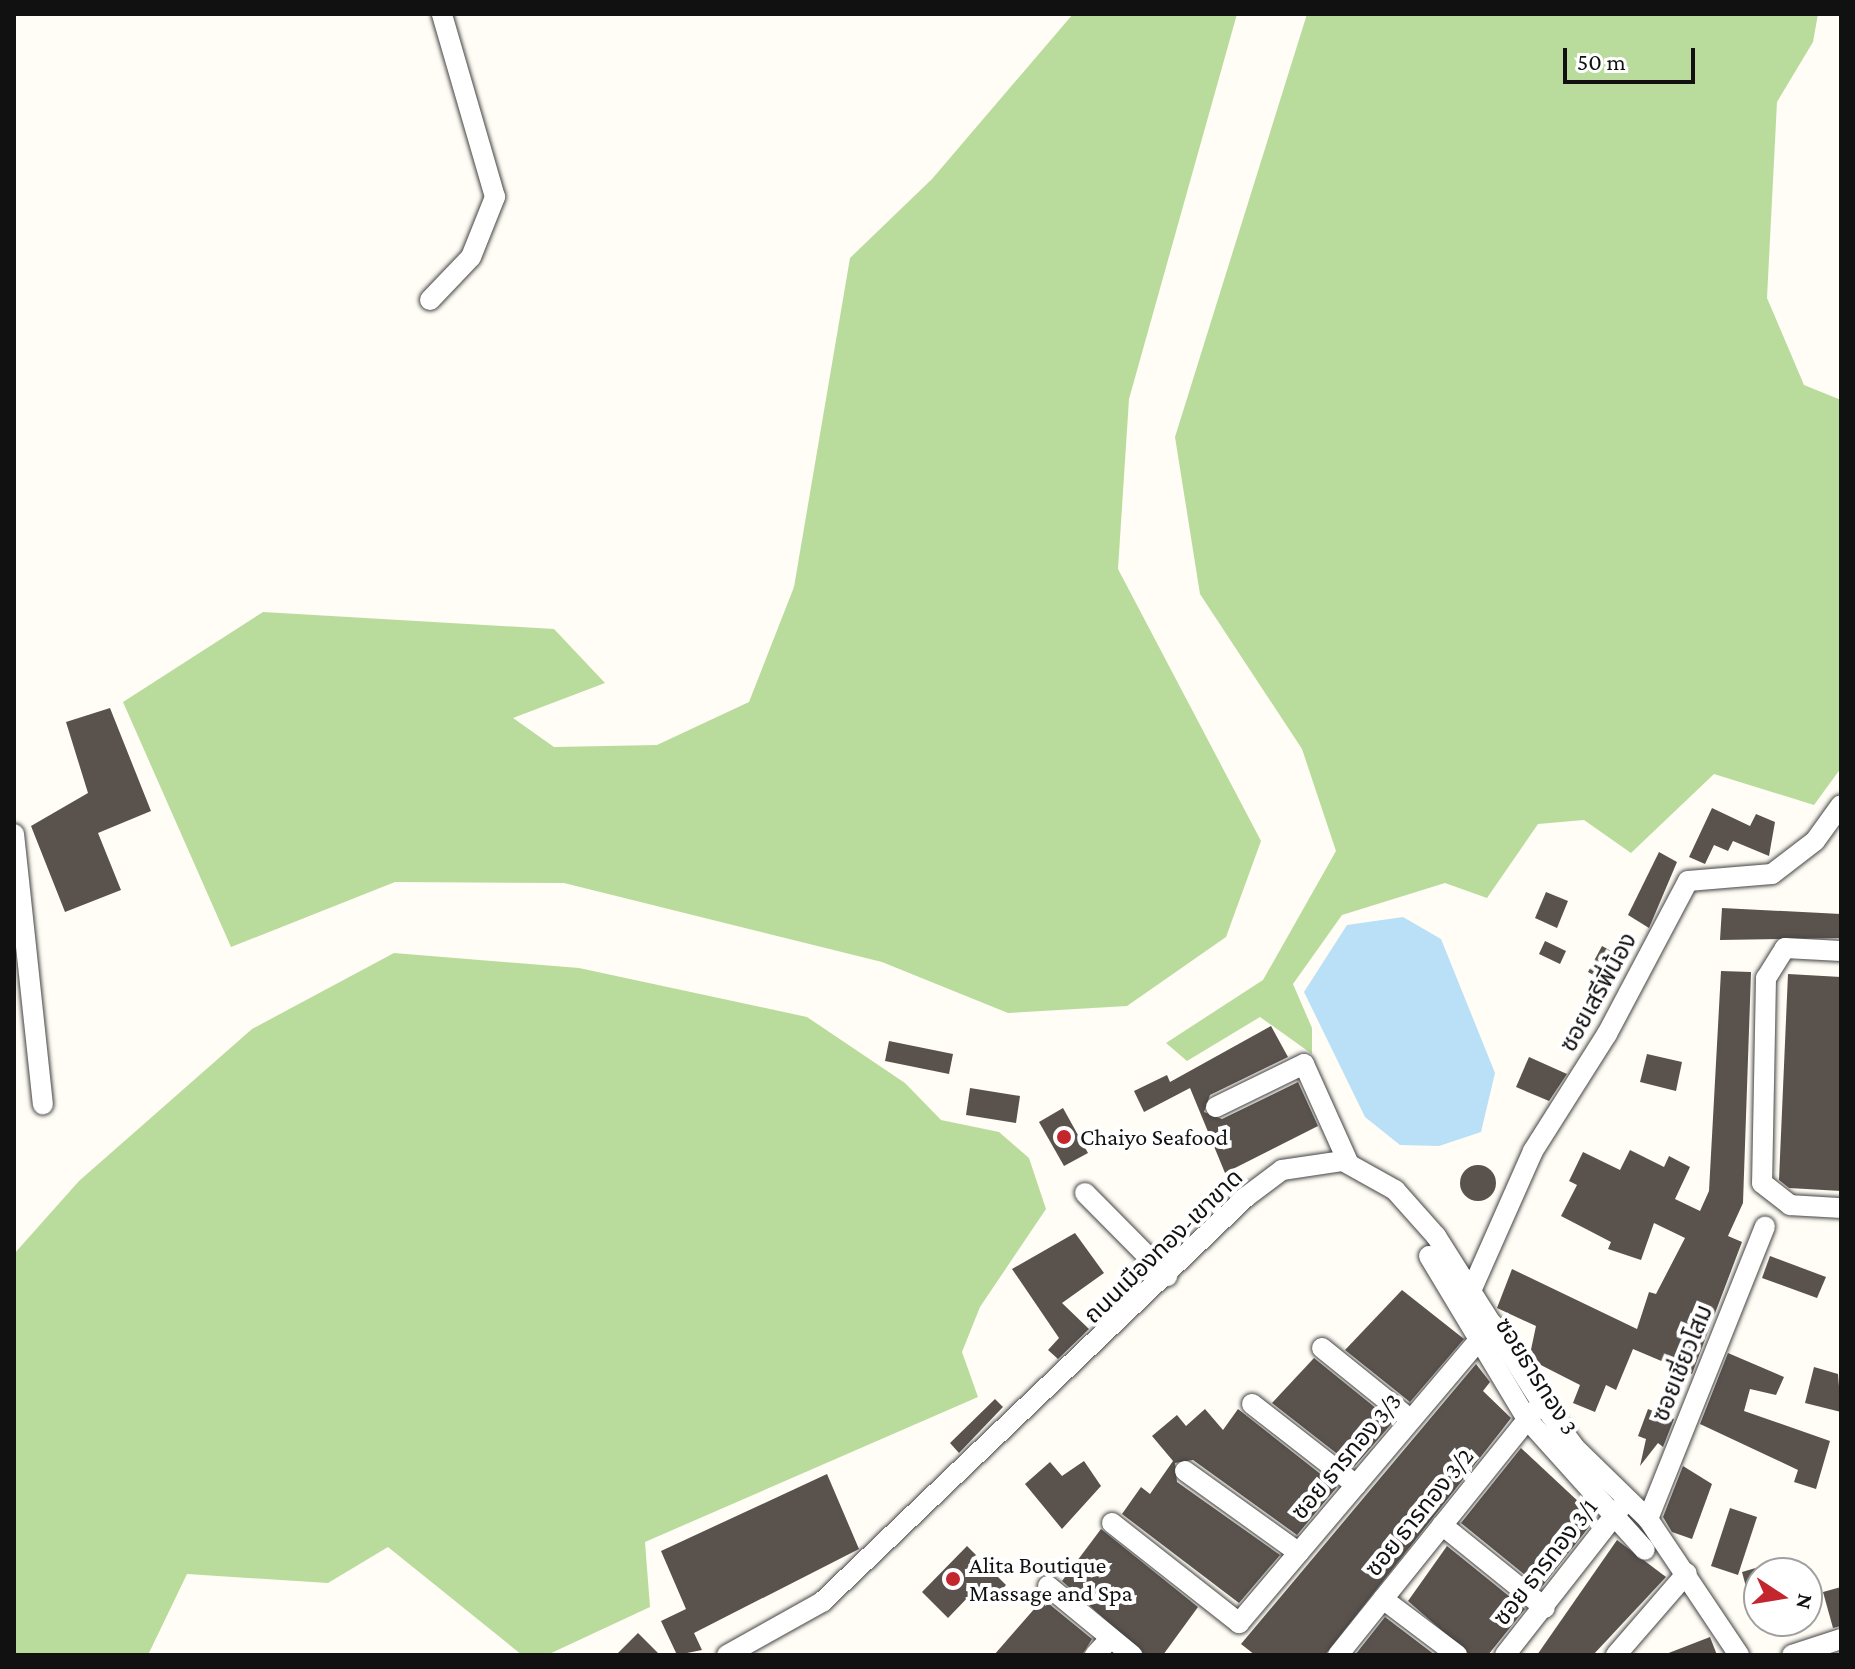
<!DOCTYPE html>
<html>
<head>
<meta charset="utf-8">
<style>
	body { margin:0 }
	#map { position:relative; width:1855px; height:1669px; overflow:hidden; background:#fffdf5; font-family:"Crimson Pro","Noto Sans Thai",serif }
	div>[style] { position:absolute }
	.forest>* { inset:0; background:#b9dc9c }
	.water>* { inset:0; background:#b9e0f7 }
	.building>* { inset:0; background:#5a524d }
	.round { border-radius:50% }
	.roads { filter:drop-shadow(0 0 2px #444) drop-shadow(0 0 2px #444) }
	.minor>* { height:20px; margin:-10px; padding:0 10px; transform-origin:10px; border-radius:10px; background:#fff }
	.dots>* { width:22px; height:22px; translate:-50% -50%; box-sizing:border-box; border:4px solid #fff; border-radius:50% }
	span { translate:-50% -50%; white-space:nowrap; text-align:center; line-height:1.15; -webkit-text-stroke:8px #fff; paint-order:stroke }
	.street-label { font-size:24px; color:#111 }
	.poi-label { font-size:24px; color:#111 }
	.left { translate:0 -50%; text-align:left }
	.frame { position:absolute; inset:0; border:16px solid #111; pointer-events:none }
	.north { position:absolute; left:1743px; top:1557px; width:80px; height:80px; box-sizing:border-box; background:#fff; border:2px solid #a0a0a0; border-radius:50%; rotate:102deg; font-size:22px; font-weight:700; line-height:32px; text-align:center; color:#111 }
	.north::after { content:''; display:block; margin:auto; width:28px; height:36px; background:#c4262e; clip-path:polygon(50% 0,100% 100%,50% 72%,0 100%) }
	.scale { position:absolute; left:1563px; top:48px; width:132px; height:36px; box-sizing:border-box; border:4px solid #111; border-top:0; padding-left:10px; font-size:24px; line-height:28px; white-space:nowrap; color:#111; -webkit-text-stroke:6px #fff; paint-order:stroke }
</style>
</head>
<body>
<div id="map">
	<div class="forest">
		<i style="clip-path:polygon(1073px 14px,1237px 14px,1129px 399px,1118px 569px,1261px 841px,1226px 937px,1127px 1006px,1008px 1013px,882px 962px,564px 883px,395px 882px,231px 947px,123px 702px,263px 612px,554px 629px,605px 683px,513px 718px,554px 747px,657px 745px,749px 702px,794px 587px,850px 258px,932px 179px)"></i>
		<i style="clip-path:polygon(1307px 14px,1818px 14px,1813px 42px,1777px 102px,1767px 298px,1804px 385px,1841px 400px,1841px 768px,1814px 805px,1714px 774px,1631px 853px,1584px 820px,1538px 824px,1487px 898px,1445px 883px,1342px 915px,1293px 984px,1312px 1028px,1312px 1054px,1260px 1017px,1187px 1061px,1166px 1043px,1263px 980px,1336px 851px,1302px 749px,1200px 594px,1175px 437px)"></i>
		<i style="clip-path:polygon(394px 953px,579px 968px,807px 1017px,905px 1083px,941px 1120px,999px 1132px,1029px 1158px,1046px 1209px,980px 1307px,962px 1352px,978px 1397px,645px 1542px,650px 1607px,547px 1655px,522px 1655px,388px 1547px,328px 1583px,187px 1574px,148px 1655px,14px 1655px,14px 1254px,79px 1181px,252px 1029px)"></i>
	</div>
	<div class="water">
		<i style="clip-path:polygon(1403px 917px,1441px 939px,1495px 1073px,1481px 1132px,1439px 1146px,1400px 1145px,1365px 1117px,1304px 992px,1347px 925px)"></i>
	</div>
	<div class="building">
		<i style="clip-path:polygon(110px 708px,151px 811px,98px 833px,121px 890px,65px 912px,31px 826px,88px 793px,66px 722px)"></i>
		<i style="clip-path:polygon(1712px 808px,1750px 826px,1756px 814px,1775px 822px,1769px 856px,1733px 841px,1728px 851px,1714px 845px,1705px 864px,1689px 857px)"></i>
		<i style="clip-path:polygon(1659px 852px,1677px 862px,1649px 928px,1628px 915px)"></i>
		<i style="clip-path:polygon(1546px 892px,1568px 901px,1557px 928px,1535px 918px)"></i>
		<i style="clip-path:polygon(1722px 908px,1841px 914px,1841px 938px,1720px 940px)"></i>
		<i style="clip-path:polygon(1545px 941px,1566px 951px,1560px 964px,1539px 954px)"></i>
		<i style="clip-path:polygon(1618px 943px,1631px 951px,1612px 985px,1588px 972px,1602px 946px,1613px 952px)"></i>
		<i style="clip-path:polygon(1721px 971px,1751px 972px,1743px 1203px,1728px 1236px,1742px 1242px,1692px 1374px,1633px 1349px,1616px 1390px,1606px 1385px,1595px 1412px,1573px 1403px,1580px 1385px,1529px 1359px,1536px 1326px,1497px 1308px,1512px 1269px,1637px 1329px,1649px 1292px,1656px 1294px,1685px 1238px,1654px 1223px,1641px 1260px,1608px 1249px,1611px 1242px,1561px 1216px,1577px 1185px,1569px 1181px,1583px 1152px,1620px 1170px,1630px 1150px,1664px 1167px,1669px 1156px,1690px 1167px,1675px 1199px,1700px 1211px,1709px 1191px)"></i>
		<i style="clip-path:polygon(1788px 974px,1841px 977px,1841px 1191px,1789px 1188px,1779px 1180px)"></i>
		<i style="clip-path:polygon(1271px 1026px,1288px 1057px,1210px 1095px,1204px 1112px,1222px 1119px,1298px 1082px,1318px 1126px,1225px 1173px,1190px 1088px,1144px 1112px,1134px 1091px,1167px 1075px,1170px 1082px)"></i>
		<i style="clip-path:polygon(889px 1041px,953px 1054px,949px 1074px,885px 1061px)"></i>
		<i style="clip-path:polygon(1647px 1054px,1682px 1062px,1676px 1091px,1640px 1082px)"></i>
		<i style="clip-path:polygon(1529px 1057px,1567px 1074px,1549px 1101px,1516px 1087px)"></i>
		<i style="clip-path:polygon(970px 1088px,1020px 1096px,1016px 1123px,966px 1115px)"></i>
		<i style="clip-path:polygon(1063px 1108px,1088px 1153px,1064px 1166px,1039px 1122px)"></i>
		<i class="round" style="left:1460px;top:1165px;width:36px;height:36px"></i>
		<i style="clip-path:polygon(1075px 1233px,1104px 1273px,1062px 1303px,1089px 1329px,1058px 1359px,1048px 1350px,1059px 1338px,1012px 1269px)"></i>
		<i style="clip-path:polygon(1770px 1256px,1826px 1277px,1817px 1298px,1762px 1278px)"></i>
		<i style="clip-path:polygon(1402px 1290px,1464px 1339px,1410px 1402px,1345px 1350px)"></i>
		<i style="clip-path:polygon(1728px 1353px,1784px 1377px,1776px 1395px,1750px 1389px,1744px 1411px,1830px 1441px,1816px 1489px,1794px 1482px,1798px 1470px,1700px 1424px)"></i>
		<i style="clip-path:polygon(1314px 1358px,1393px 1422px,1354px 1467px,1272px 1403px)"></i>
		<i style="clip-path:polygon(1476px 1364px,1490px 1382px,1483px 1391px,1511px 1418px,1501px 1431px,1325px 1655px,1255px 1655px,1241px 1644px)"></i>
		<i style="clip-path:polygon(1814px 1367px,1838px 1374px,1841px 1412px,1805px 1403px)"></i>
		<i style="clip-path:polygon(1021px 1388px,959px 1453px,950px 1443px,995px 1399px,1003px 1407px)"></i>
		<i style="clip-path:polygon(1205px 1409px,1223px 1430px,1238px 1409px,1337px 1487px,1297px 1535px,1193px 1460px,1175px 1463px,1177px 1482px,1280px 1555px,1239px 1603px,1122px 1514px,1141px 1487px,1150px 1494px,1173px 1461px,1152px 1436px,1177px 1415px,1186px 1426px)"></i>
		<i style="clip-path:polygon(1648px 1409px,1674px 1419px,1663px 1447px,1658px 1443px,1640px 1466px,1646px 1439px,1638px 1436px)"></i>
		<i style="clip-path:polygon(1521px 1448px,1596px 1518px,1541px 1588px,1461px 1523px)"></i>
		<i style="clip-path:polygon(1084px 1461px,1101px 1486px,1062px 1529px,1025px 1484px,1050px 1462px,1062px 1476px)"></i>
		<i style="clip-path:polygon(1683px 1466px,1712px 1484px,1692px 1539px,1672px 1532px,1663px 1517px)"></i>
		<i style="clip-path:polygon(827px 1474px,859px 1549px,694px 1633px,702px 1650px,677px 1655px,661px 1621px,686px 1609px,661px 1551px)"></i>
		<i style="clip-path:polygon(1730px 1508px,1757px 1517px,1738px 1575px,1711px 1566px)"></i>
		<i style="clip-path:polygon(1101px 1529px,1198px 1607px,1163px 1655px,1145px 1655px,1062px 1581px)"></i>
		<i style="clip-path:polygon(1617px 1540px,1666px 1577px,1593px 1655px,1537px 1655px)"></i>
		<i style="clip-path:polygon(967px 1546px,1006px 1585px,987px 1605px,973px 1592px,948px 1618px,922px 1592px)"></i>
		<i style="clip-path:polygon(1447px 1546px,1525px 1609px,1488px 1655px,1470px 1655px,1408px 1601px)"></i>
		<i style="clip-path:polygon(1759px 1567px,1759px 1619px,1755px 1620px,1742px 1572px)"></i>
		<i style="clip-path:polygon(1841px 1587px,1841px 1626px,1833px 1628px,1823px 1592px)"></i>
		<i style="clip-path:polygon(1043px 1599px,1092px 1639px,1082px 1655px,994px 1655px)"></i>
		<i style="clip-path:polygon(1385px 1617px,1435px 1655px,1355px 1655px)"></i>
		<i style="clip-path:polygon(638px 1633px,660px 1655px,616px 1655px)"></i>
		<i style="clip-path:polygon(1710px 1637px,1717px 1655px,1666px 1655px,1666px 1654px)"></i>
	</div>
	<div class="roads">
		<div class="minor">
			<i style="left:430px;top:300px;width:59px;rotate:-46.4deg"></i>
			<i style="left:471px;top:257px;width:65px;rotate:-68.2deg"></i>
			<i style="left:495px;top:197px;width:191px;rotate:-106.2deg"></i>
			<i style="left:14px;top:834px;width:272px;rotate:83.9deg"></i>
			<i style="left:1841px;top:951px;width:56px;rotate:-176.9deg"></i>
			<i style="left:1785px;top:948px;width:36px;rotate:122deg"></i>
			<i style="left:1766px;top:978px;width:205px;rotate:91.1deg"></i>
			<i style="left:1762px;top:1183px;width:36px;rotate:38deg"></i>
			<i style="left:1790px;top:1205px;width:51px;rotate:3.4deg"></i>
			<i style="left:1216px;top:1107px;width:98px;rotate:-26deg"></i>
			<i style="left:1304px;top:1064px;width:107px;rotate:65.8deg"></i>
			<i style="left:1085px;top:1193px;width:117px;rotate:45.3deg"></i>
			<i style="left:1429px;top:1256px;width:190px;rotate:59deg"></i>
			<i style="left:1527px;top:1419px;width:176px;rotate:48deg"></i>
			<i style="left:1471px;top:1291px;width:153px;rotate:-66.1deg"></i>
			<i style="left:1533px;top:1151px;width:138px;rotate:-57.7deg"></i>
			<i style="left:1607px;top:1034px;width:173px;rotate:-62.1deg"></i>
			<i style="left:1688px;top:881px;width:84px;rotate:-4.8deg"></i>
			<i style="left:1772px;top:874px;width:54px;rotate:-37.5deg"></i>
			<i style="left:1815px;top:841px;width:44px;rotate:-54.2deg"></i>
			<i style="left:1322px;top:1348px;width:113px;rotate:38.9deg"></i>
			<i style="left:1252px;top:1404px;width:132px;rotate:37.9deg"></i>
			<i style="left:1185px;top:1471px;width:140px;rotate:35.7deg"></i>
			<i style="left:1648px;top:1519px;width:315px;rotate:-68.2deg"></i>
			<i style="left:1112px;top:1523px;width:162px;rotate:38.2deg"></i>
			<i style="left:1239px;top:1623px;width:392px;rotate:-49.7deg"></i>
			<i style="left:1442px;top:1525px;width:132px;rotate:38.9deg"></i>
			<i style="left:1048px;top:1586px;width:109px;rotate:39.4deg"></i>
			<i style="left:1383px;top:1599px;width:93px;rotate:37.1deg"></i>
			<i style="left:727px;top:1655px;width:109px;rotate:-29.2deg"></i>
			<i style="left:822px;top:1602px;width:586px;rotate:-43.69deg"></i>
			<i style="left:1246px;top:1197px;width:45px;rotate:-36.9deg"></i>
			<i style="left:1282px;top:1170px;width:62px;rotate:-8.4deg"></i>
			<i style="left:1343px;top:1161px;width:60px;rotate:29.1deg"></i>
			<i style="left:1395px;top:1190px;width:62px;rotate:48.3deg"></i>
			<i style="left:1436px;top:1236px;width:196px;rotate:57.7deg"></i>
			<i style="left:1541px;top:1402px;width:57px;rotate:53.5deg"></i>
			<i style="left:1575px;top:1448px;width:102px;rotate:44.2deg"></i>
			<i style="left:1648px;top:1519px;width:164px;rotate:56.2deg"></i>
			<i style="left:1095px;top:1655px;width:23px;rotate:-47deg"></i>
			<i style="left:1338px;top:1655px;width:313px;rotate:-51.2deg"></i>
			<i style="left:1505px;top:1655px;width:188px;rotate:-51.9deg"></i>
			<i style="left:1616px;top:1655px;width:108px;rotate:-49.1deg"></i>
			<i style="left:1792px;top:1655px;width:52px;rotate:-18.1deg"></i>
		</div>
	</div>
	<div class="dots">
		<i style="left:1064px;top:1137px;background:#c4262e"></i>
		<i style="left:953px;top:1579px;background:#c4262e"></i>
	</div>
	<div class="street-label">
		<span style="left:1598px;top:992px;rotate:-61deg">ซอยเสรีพี่น้อง</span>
		<span style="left:1163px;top:1246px;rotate:-44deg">ถนนเมืองทอง-เขาขาด</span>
		<span style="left:1682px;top:1363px;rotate:-68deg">ซอยเชี่ยวโสม</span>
		<span style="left:1537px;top:1376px;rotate:58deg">ซอยธารทอง 3</span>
		<span style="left:1346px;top:1456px;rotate:-50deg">ซอย ธารทอง 3/3</span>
		<span style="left:1419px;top:1512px;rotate:-51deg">ซอย ธารทอง 3/2</span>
		<span style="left:1545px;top:1562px;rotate:-52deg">ซอย ธารทอง 3/1</span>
	</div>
	<div class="poi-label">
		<span class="left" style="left:1080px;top:1137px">Chaiyo Seafood</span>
		<span class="left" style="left:969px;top:1579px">Alita Boutique<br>Massage and Spa</span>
	</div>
	<div class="frame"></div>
	<div class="north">N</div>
	<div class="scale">50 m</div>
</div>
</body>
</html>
